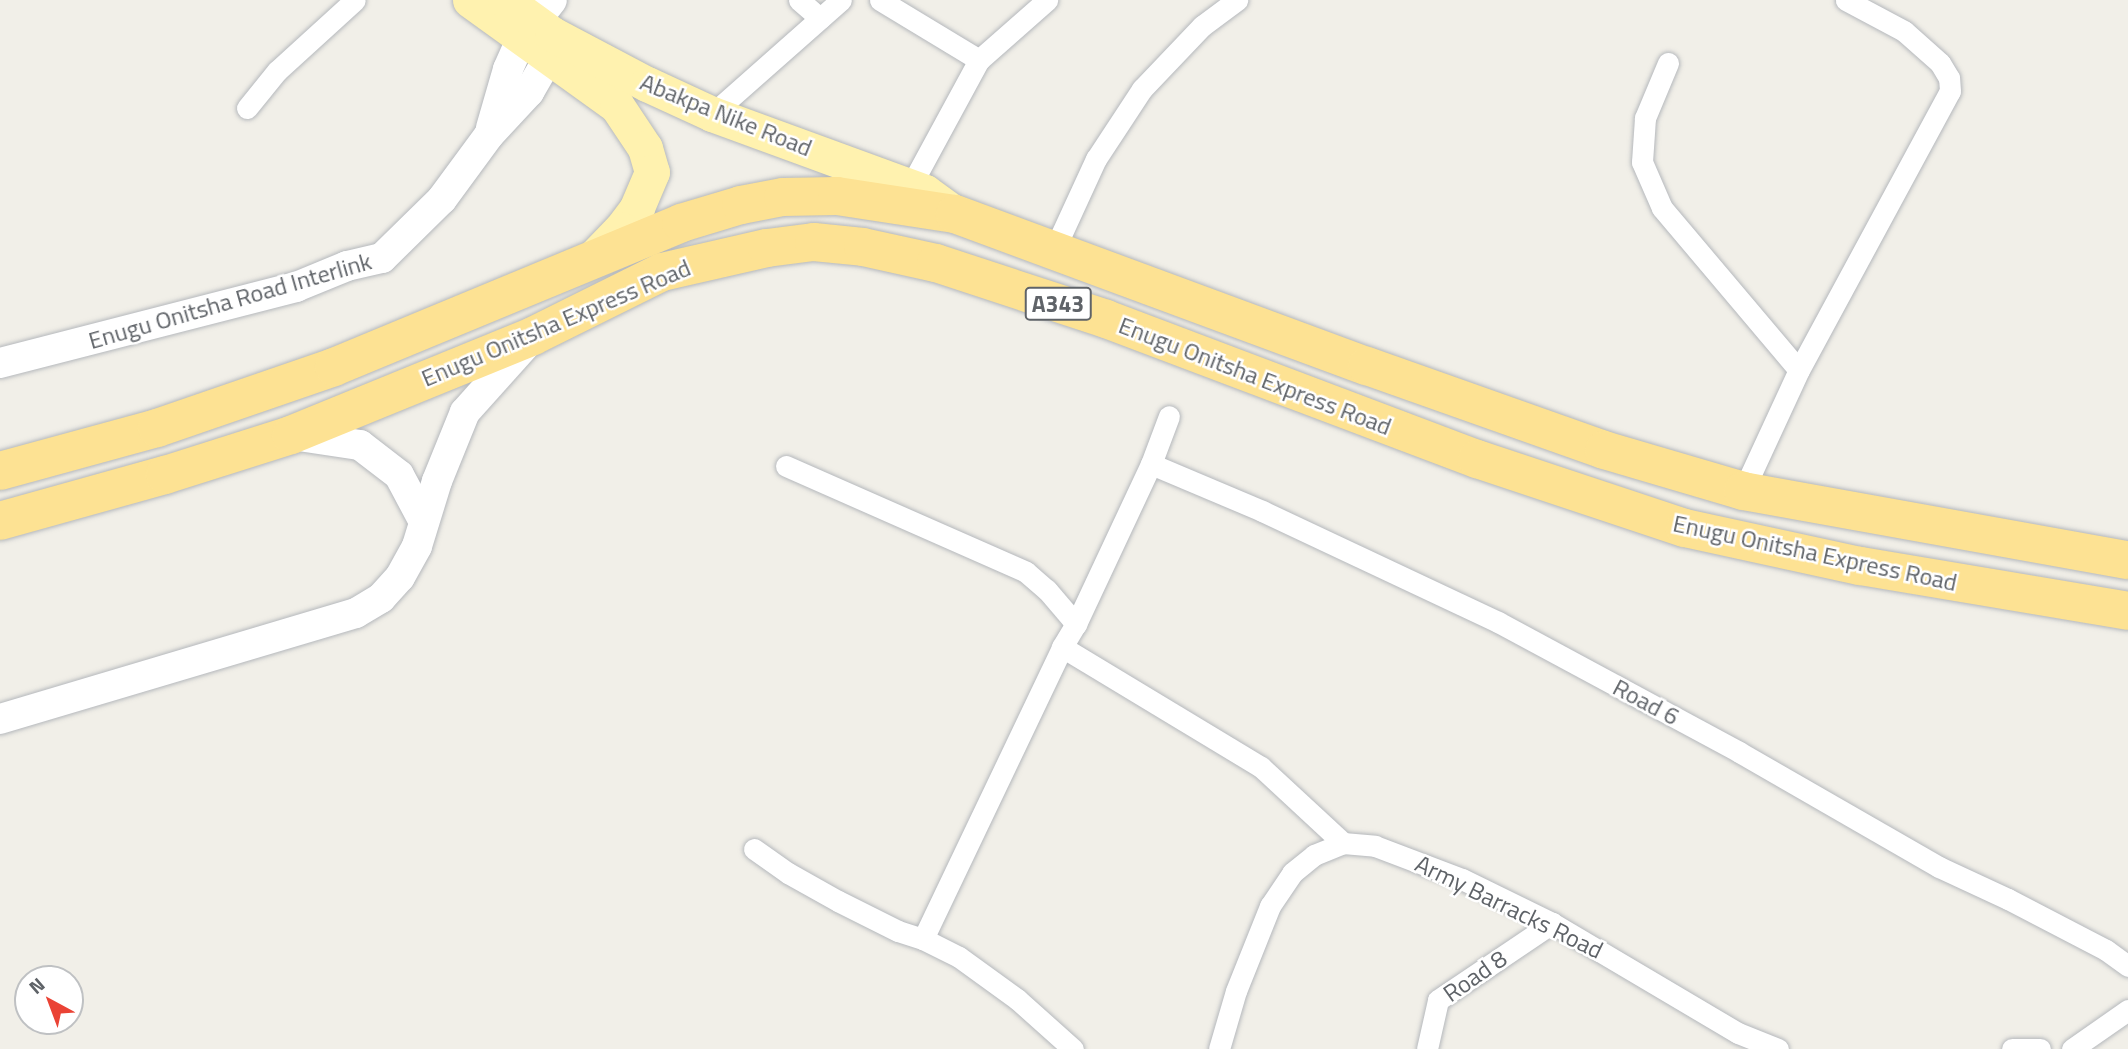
<!DOCTYPE html>
<html>
<head>
<meta charset="utf-8">
<style>
	body { margin:0 }
	#map { position:relative; width:2128px; height:1049px; overflow:hidden; background:#f1efe8; font-family:"Titillium Web",sans-serif }
	div>[style] { position:absolute }
	.roads { filter:drop-shadow(0 0 2px #b5b8bc) drop-shadow(0 0 2px #b5b8bc) }
	.street>* { height:21px; margin:-10.5px; padding:0 10.5px; transform-origin:10.5px; border-radius:10.5px; background:#fff }
	.secondary>* { height:30px; margin:-15px; padding:0 15px; transform-origin:15px; border-radius:15px; background:#fff }
	.primary>* { height:35px; margin:-17.5px; padding:0 17.5px; transform-origin:17.5px; border-radius:17.5px; background:#fff2af }
	.highway>* { height:38px; margin:-19px; padding:0 19px; transform-origin:19px; border-radius:19px; background:#fde293 }
	span { translate:-50% -50%; white-space:nowrap; text-align:center; line-height:1.15; -webkit-text-stroke:5px #fff; paint-order:stroke }
	.shield-label span { padding:2px 5px; background:#fff; border:2px solid; border-radius:5px; -webkit-text-stroke-width:0 }
	.shield-label { font-size:23px; color:#5f6368; font-weight:700 }
	.street-label { font-size:24px; color:#5f6368 }
	.north { position:absolute; left:14px; top:965px; width:70px; height:70px; box-sizing:border-box; background:#fff; border:2px solid #bfc1c3; border-radius:50%; rotate:319deg; font-size:19px; font-weight:700; line-height:28px; text-align:center; color:#5f6368 }
	.north::after { content:''; display:block; margin:auto; width:24px; height:32px; background:#ea4335; clip-path:polygon(50% 0,100% 100%,50% 72%,0 100%) }
</style>
</head>
<body>
<div id="map">
	<div class="roads">
		<div class="street">
			<i style="left:799px;top:0;width:28px;rotate:41deg"></i>
			<i style="left:880px;top:0;width:116px;rotate:31.2deg"></i>
			<i style="left:1668px;top:63px;width:60px;rotate:112.7deg"></i>
			<i style="left:1645px;top:118px;width:44px;rotate:93.9deg"></i>
			<i style="left:1642px;top:162px;width:50px;rotate:66.5deg"></i>
			<i style="left:1662px;top:208px;width:212px;rotate:49.8deg"></i>
			<i style="left:247px;top:108px;width:48px;rotate:-51deg"></i>
			<i style="left:277px;top:71px;width:105px;rotate:-42.3deg"></i>
			<i style="left:712px;top:114px;width:172px;rotate:-41.5deg"></i>
			<i style="left:910px;top:187px;width:145px;rotate:-61.5deg"></i>
			<i style="left:979px;top:60px;width:91px;rotate:-41.4deg"></i>
			<i style="left:1055px;top:248px;width:98px;rotate:-65.3deg"></i>
			<i style="left:1096px;top:159px;width:84px;rotate:-56.7deg"></i>
			<i style="left:1142px;top:89px;width:87px;rotate:-46.4deg"></i>
			<i style="left:1202px;top:26px;width:44px;rotate:-36.6deg"></i>
			<i style="left:1151px;top:464px;width:121px;rotate:22.9deg"></i>
			<i style="left:1262px;top:511px;width:261px;rotate:25.2deg"></i>
			<i style="left:1498px;top:622px;width:274px;rotate:28.3deg"></i>
			<i style="left:1739px;top:752px;width:231px;rotate:29.9deg"></i>
			<i style="left:1939px;top:867px;width:76px;rotate:24.9deg"></i>
			<i style="left:2008px;top:899px;width:110px;rotate:27.5deg"></i>
			<i style="left:2106px;top:950px;width:27px;rotate:36deg"></i>
			<i style="left:786px;top:466px;width:262px;rotate:23.8deg"></i>
			<i style="left:1026px;top:572px;width:28px;rotate:41deg"></i>
			<i style="left:1047px;top:590px;width:45px;rotate:49.5deg"></i>
			<i style="left:1743px;top:491px;width:133px;rotate:-65.2deg"></i>
			<i style="left:1799px;top:370px;width:317px;rotate:-61.6deg"></i>
			<i style="left:1950px;top:91px;width:13px;rotate:-94deg"></i>
			<i style="left:1949px;top:78px;width:17px;rotate:-121deg"></i>
			<i style="left:1940px;top:63px;width:48px;rotate:-138.4deg"></i>
			<i style="left:1904px;top:31px;width:66px;rotate:-151.9deg"></i>
			<i style="left:1062px;top:647px;width:232px;rotate:31.1deg"></i>
			<i style="left:1261px;top:767px;width:112px;rotate:42.8deg"></i>
			<i style="left:754px;top:849px;width:42px;rotate:35.2deg"></i>
			<i style="left:788px;top:873px;width:57px;rotate:29.2deg"></i>
			<i style="left:838px;top:901px;width:67px;rotate:26.6deg"></i>
			<i style="left:898px;top:931px;width:26px;rotate:18deg"></i>
			<i style="left:923px;top:939px;width:40px;rotate:26.6deg"></i>
			<i style="left:959px;top:957px;width:72px;rotate:35.9deg"></i>
			<i style="left:1017px;top:999px;width:75px;rotate:41.8deg"></i>
			<i style="left:923px;top:939px;width:323px;rotate:-64.5deg"></i>
			<i style="left:1062px;top:647px;width:27px;rotate:-59deg"></i>
			<i style="left:1076px;top:624px;width:177px;rotate:-64.9deg"></i>
			<i style="left:1151px;top:464px;width:51px;rotate:-69.4deg"></i>
			<i style="left:1219px;top:1049px;width:60px;rotate:-73.7deg"></i>
			<i style="left:1236px;top:991px;width:92px;rotate:-68.2deg"></i>
			<i style="left:1270px;top:906px;width:40px;rotate:-56deg"></i>
			<i style="left:1292px;top:873px;width:28px;rotate:-39deg"></i>
			<i style="left:1314px;top:855px;width:31px;rotate:-22deg"></i>
			<i style="left:1343px;top:843px;width:32px;rotate:5deg"></i>
			<i style="left:1375px;top:846px;width:93px;rotate:20.8deg"></i>
			<i style="left:1462px;top:879px;width:100px;rotate:26.1deg"></i>
			<i style="left:1552px;top:923px;width:216px;rotate:30.6deg"></i>
			<i style="left:1738px;top:1033px;width:43px;rotate:21.8deg"></i>
			<i style="left:1427px;top:1049px;width:50px;rotate:-77.3deg"></i>
			<i style="left:1438px;top:1000px;width:138px;rotate:-34deg"></i>
			<i style="left:2012px;top:1049px;width:28px"></i>
			<i style="left:2072px;top:1049px;width:68px;rotate:-34.9deg"></i>
		</div>
		<div class="secondary">
			<i style="left:491px;top:128px;width:61px;rotate:-73.9deg"></i>
			<i style="left:508px;top:69px;width:34px;rotate:-66deg"></i>
			<i style="left:522px;top:38px;width:48px;rotate:-51.7deg"></i>
			<i style="left:0;top:363px;width:306px;rotate:-14.4deg"></i>
			<i style="left:296px;top:287px;width:55px;rotate:-22.4deg"></i>
			<i style="left:347px;top:266px;width:36px;rotate:-13deg"></i>
			<i style="left:382px;top:258px;width:84px;rotate:-44.5deg"></i>
			<i style="left:442px;top:199px;width:79px;rotate:-53.7deg"></i>
			<i style="left:489px;top:135px;width:59px;rotate:-47.1deg"></i>
			<i style="left:529px;top:92px;width:34px;rotate:-60deg"></i>
			<i style="left:546px;top:63px;width:30px;rotate:-78deg"></i>
			<i style="left:292px;top:435px;width:69px;rotate:8.4deg"></i>
			<i style="left:360px;top:445px;width:49px;rotate:37.6deg"></i>
			<i style="left:399px;top:475px;width:53px;rotate:62deg"></i>
			<i style="left:0;top:719px;width:371px;rotate:-16.6deg"></i>
			<i style="left:356px;top:613px;width:29px;rotate:-31deg"></i>
			<i style="left:381px;top:598px;width:28px;rotate:-48deg"></i>
			<i style="left:400px;top:577px;width:35px;rotate:-61deg"></i>
			<i style="left:417px;top:546px;width:68px;rotate:-72.9deg"></i>
			<i style="left:437px;top:481px;width:74px;rotate:-67.9deg"></i>
			<i style="left:465px;top:412px;width:93px;rotate:-48.1deg"></i>
		</div>
		<div class="primary">
			<i style="left:470px;top:0;width:181px;rotate:35.8deg"></i>
			<i style="left:617px;top:106px;width:50px;rotate:56.3deg"></i>
			<i style="left:645px;top:148px;width:25px;rotate:74deg"></i>
			<i style="left:652px;top:172px;width:39px;rotate:113deg"></i>
			<i style="left:637px;top:208px;width:26px;rotate:127deg"></i>
			<i style="left:621px;top:229px;width:43px;rotate:134.1deg"></i>
			<i style="left:505px;top:0;width:58px;rotate:35.9deg"></i>
			<i style="left:552px;top:34px;width:107px;rotate:27.8deg"></i>
			<i style="left:647px;top:84px;width:72px;rotate:24.8deg"></i>
			<i style="left:712px;top:114px;width:227px;rotate:20.1deg"></i>
			<i style="left:925px;top:192px;width:37px;rotate:36deg"></i>
		</div>
		<div class="highway">
			<i style="left:0;top:471px;width:163px;rotate:-15.3deg"></i>
			<i style="left:157px;top:428px;width:187px;rotate:-19deg"></i>
			<i style="left:334px;top:367px;width:376px;rotate:-22.5deg"></i>
			<i style="left:681px;top:223px;width:63px;rotate:-16.7deg"></i>
			<i style="left:741px;top:205px;width:43px;rotate:-10.8deg"></i>
			<i style="left:783px;top:197px;width:54px;rotate:-1.1deg"></i>
			<i style="left:837px;top:196px;width:119px;rotate:8.7deg"></i>
			<i style="left:955px;top:214px;width:439px;rotate:20.3deg"></i>
			<i style="left:1367px;top:366px;width:251px;rotate:19.5deg"></i>
			<i style="left:1604px;top:450px;width:145px;rotate:16.4deg"></i>
			<i style="left:1743px;top:491px;width:391px;rotate:10.2deg"></i>
			<i style="left:0;top:521px;width:171px;rotate:-15.6deg"></i>
			<i style="left:165px;top:475px;width:132px;rotate:-17.6deg"></i>
			<i style="left:291px;top:435px;width:261px;rotate:-22.2deg"></i>
			<i style="left:533px;top:336px;width:144px;rotate:-26.4deg"></i>
			<i style="left:662px;top:272px;width:108px;rotate:-12.9deg"></i>
			<i style="left:767px;top:248px;width:47px;rotate:-7.3deg"></i>
			<i style="left:814px;top:242px;width:49px;rotate:5.8deg"></i>
			<i style="left:863px;top:247px;width:75px;rotate:12.4deg"></i>
			<i style="left:936px;top:263px;width:179px;rotate:18.2deg"></i>
			<i style="left:1106px;top:319px;width:397px;rotate:20.7deg"></i>
			<i style="left:1477px;top:459px;width:219px;rotate:18.4deg"></i>
			<i style="left:1685px;top:528px;width:179px;rotate:12.3deg"></i>
			<i style="left:1860px;top:566px;width:272px;rotate:9.5deg"></i>
		</div>
	</div>
	<div class="shield-label">
		<span style="left:1058px;top:304px">A343</span>
	</div>
	<div class="street-label">
		<span style="left:726px;top:115px;rotate:22deg">Abakpa Nike Road</span>
		<span style="left:230px;top:301px;rotate:-16deg">Enugu Onitsha Road Interlink</span>
		<span style="left:556px;top:323px;rotate:-23deg">Enugu Onitsha Express Road</span>
		<span style="left:1255px;top:376px;rotate:21deg">Enugu Onitsha Express Road</span>
		<span style="left:1815px;top:553px;rotate:12deg">Enugu Onitsha Express Road</span>
		<span style="left:1646px;top:702px;rotate:28deg">Road 6</span>
		<span style="left:1509px;top:907px;rotate:26deg">Army Barracks Road</span>
		<span style="left:1475px;top:976px;rotate:-35deg">Road 8</span>
	</div>
	<div class="north">N</div>
</div>
</body>
</html>
